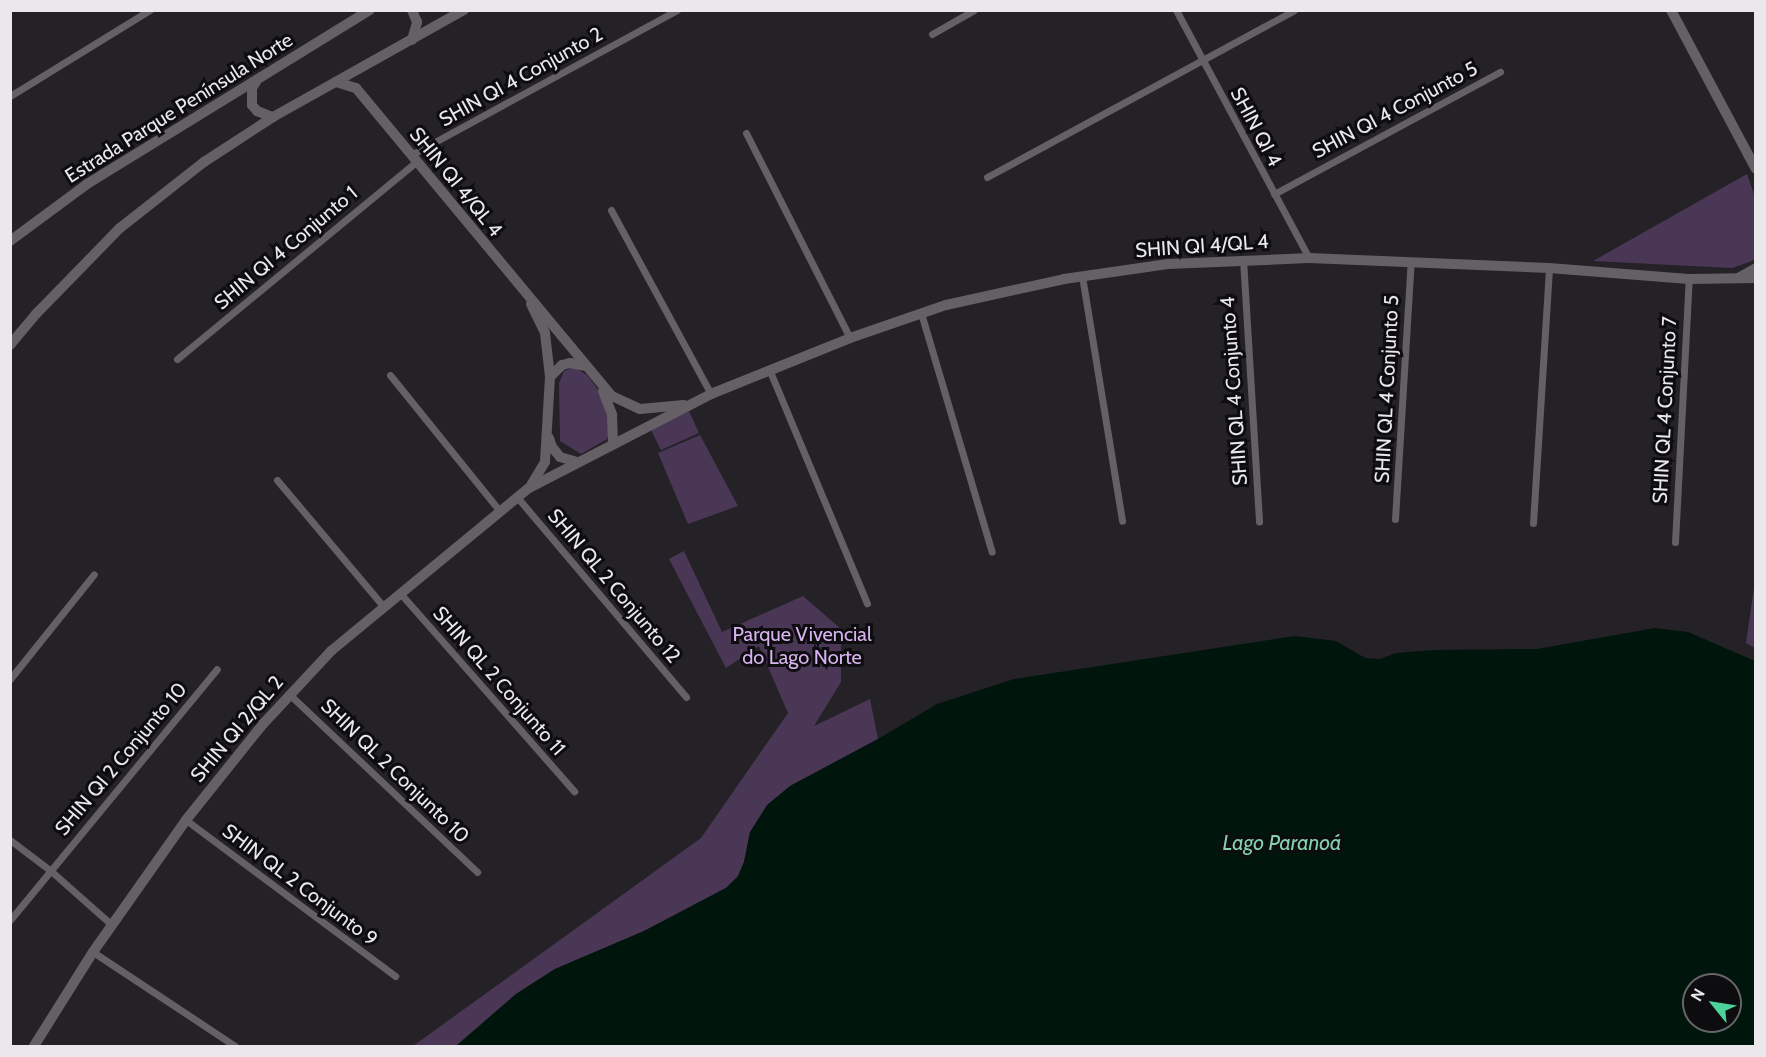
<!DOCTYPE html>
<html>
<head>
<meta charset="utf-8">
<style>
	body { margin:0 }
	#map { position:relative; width:1766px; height:1057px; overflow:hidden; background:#242127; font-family:Cabin,sans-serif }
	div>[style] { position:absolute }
	.green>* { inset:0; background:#4a3756 }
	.water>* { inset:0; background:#00150b }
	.street>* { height:7px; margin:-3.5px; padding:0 3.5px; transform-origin:3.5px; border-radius:3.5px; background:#646066 }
	.secondary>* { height:10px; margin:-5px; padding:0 5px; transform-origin:5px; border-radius:5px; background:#646066 }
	span { translate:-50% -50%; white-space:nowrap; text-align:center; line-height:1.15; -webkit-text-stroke:6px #0d0c0e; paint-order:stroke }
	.street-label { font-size:20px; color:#eae8eb }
	.park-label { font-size:20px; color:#d7b3f0 }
	.water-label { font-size:21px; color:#86d1ac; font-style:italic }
	.frame { position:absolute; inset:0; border:12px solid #eae8eb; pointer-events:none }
	.north { position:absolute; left:1682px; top:973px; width:60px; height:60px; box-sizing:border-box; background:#0d0c0e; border:2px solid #656466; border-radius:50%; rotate:300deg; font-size:16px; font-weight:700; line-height:24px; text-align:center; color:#eae8eb }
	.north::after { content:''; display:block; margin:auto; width:21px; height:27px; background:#4cd39b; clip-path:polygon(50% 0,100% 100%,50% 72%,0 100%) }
</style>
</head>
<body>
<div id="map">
	<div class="green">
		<i style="clip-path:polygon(1747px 174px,1755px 197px,1755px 258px,1752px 261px,1732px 268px,1593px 261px)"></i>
		<i style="clip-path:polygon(574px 367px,587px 375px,600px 392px,611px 424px,607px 439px,581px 454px,560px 441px,559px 383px,564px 371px)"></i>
		<i style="clip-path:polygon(689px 411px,699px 433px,661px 450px,651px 430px)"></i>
		<i style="clip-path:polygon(700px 435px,738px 506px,688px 524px,658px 453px)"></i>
		<i style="clip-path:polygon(684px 551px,722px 632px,803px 596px,841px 629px,841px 682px,814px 726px,870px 699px,878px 739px,790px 786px,750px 832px,744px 862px,738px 877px,726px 888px,644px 931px,555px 969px,516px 994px,456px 1046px,413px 1046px,701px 838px,788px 713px,759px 646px,726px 668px,669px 559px)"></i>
		<i style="clip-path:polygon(1755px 580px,1755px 648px,1746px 643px)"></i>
	</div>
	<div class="water">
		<i style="clip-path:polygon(evenodd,1655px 628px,1688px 632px,1755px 661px,1755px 1046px,456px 1046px,516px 994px,555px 969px,644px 931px,726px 888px,738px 876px,744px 862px,750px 832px,767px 805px,790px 786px,878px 739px,937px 704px,1014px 679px,1295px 636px,1336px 641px,1365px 658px,1380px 659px,1396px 653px,1434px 650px,1537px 649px,1655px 628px,1694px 985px,1730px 985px,1730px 1021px,1694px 1021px,1694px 985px)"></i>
	</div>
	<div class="street">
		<i style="left:1176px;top:10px;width:281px;rotate:61.8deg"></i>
		<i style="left:932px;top:34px;width:48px;rotate:-29.7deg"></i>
		<i style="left:10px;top:96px;width:164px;rotate:-31.6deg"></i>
		<i style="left:746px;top:133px;width:230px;rotate:63.1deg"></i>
		<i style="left:411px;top:155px;width:303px;rotate:-28.6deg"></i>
		<i style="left:987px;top:177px;width:349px;rotate:-28.5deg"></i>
		<i style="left:1274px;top:194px;width:257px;rotate:-28.4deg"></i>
		<i style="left:611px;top:210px;width:209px;rotate:61.5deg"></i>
		<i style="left:1243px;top:259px;width:263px;rotate:86.5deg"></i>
		<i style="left:1082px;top:276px;width:248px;rotate:80.7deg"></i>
		<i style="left:921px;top:313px;width:249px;rotate:73.5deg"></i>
		<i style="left:177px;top:359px;width:310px;rotate:-39.5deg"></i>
		<i style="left:769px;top:369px;width:254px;rotate:67.3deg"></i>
		<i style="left:390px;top:375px;width:174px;rotate:51.1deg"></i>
		<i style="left:277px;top:480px;width:165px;rotate:49.9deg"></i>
		<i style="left:517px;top:497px;width:262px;rotate:49.8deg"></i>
		<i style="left:1395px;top:519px;width:258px;rotate:-86.5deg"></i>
		<i style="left:1533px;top:523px;width:256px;rotate:-86.4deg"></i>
		<i style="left:1675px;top:542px;width:263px;rotate:-87deg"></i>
		<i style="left:400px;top:593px;width:264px;rotate:48.7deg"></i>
		<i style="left:10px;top:679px;width:134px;rotate:-51.3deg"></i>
		<i style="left:289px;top:694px;width:259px;rotate:43.4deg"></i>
		<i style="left:186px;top:820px;width:261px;rotate:36.7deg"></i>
		<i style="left:10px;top:840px;width:51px;rotate:37.1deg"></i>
		<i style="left:51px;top:871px;width:80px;rotate:41.5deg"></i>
		<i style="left:10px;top:920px;width:325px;rotate:-50.5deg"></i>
		<i style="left:93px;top:952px;width:170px;rotate:33.5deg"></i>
	</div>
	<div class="secondary">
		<i style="left:1671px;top:10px;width:180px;rotate:61.9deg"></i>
		<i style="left:412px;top:40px;width:19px;rotate:-74deg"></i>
		<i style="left:417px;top:22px;width:13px;rotate:-113deg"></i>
		<i style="left:256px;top:82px;width:7px;rotate:124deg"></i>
		<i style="left:252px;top:88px;width:17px;rotate:90deg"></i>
		<i style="left:252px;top:105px;width:8px;rotate:50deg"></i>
		<i style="left:257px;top:111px;width:17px;rotate:21deg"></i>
		<i style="left:336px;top:82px;width:21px;rotate:17deg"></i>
		<i style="left:356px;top:88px;width:400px;rotate:50.3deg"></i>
		<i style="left:612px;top:396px;width:31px;rotate:25deg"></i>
		<i style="left:640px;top:409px;width:44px;rotate:-5.2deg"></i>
		<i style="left:10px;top:241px;width:96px;rotate:-36.5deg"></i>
		<i style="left:87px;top:184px;width:332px;rotate:-31.6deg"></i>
		<i style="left:1738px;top:278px;width:21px;rotate:-29deg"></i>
		<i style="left:531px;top:304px;width:32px;rotate:64deg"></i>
		<i style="left:545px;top:333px;width:44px;rotate:83.5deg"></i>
		<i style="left:550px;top:377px;width:85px;rotate:93.4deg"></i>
		<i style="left:545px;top:462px;width:26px;rotate:121deg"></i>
		<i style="left:10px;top:345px;width:40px;rotate:-50deg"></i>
		<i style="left:36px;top:314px;width:120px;rotate:-45.7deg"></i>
		<i style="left:120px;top:228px;width:107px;rotate:-38.2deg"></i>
		<i style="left:204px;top:162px;width:82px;rotate:-33.1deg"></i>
		<i style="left:273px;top:117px;width:219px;rotate:-29.3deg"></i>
		<i style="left:550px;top:377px;width:17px;rotate:-45deg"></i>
		<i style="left:562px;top:365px;width:8px;rotate:-14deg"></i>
		<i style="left:570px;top:363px;width:16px;rotate:11deg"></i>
		<i style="left:603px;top:391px;width:26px;rotate:69deg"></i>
		<i style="left:612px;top:415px;width:28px;rotate:88deg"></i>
		<i style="left:549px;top:438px;width:9px;rotate:72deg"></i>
		<i style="left:552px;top:447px;width:13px;rotate:51deg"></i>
		<i style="left:560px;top:457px;width:18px;rotate:16deg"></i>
		<i style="left:34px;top:1046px;width:111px;rotate:-57.9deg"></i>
		<i style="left:93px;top:952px;width:161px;rotate:-54.8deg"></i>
		<i style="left:186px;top:820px;width:123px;rotate:-51.3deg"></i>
		<i style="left:263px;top:724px;width:100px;rotate:-47deg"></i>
		<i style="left:331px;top:651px;width:256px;rotate:-39.5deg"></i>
		<i style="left:529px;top:488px;width:205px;rotate:-27.3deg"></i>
		<i style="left:711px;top:394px;width:150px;rotate:-21.9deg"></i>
		<i style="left:850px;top:338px;width:102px;rotate:-19deg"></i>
		<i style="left:946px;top:305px;width:121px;rotate:-12.4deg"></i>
		<i style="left:1064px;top:279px;width:105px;rotate:-8.2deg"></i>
		<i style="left:1168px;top:264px;width:141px;rotate:-2.4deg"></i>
		<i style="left:1309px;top:258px;width:240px;rotate:2.4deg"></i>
		<i style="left:1549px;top:268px;width:140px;rotate:4.5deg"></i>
		<i style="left:1689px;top:279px;width:67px;rotate:-0.9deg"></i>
	</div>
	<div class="street-label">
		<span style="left:521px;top:77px;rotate:-29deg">SHIN QI 4 Conjunto 2</span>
		<span style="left:179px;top:108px;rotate:-32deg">Estrada Parque Península Norte</span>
		<span style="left:1395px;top:110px;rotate:-28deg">SHIN QI 4 Conjunto 5</span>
		<span style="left:1256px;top:127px;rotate:62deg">SHIN QI 4</span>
		<span style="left:456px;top:182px;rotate:51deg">SHIN QI 4/QL 4</span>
		<span style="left:1202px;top:246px;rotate:-4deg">SHIN QI 4/QL 4</span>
		<span style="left:286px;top:248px;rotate:-40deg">SHIN QI 4 Conjunto 1</span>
		<span style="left:1387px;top:389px;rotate:-87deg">SHIN QL 4 Conjunto 5</span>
		<span style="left:1234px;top:391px;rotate:-94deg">SHIN QL 4 Conjunto 4</span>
		<span style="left:1665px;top:410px;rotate:-87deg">SHIN QL 4 Conjunto 7</span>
		<span style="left:614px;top:586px;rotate:50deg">SHIN QL 2 Conjunto 12</span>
		<span style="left:499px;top:681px;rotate:49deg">SHIN QL 2 Conjunto 11</span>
		<span style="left:237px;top:729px;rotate:-50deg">SHIN QI 2/QL 2</span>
		<span style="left:121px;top:759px;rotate:-50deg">SHIN QI 2 Conjunto 10</span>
		<span style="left:395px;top:771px;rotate:44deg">SHIN QL 2 Conjunto 10</span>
		<span style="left:300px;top:885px;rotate:37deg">SHIN QL 2 Conjunto 9</span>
	</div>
	<div class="park-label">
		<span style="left:802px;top:646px">Parque Vivencial<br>do Lago Norte</span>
	</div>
	<div class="water-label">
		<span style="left:1282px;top:843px">Lago Paranoá</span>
	</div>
	<div class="frame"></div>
	<div class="north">N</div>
</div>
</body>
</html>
